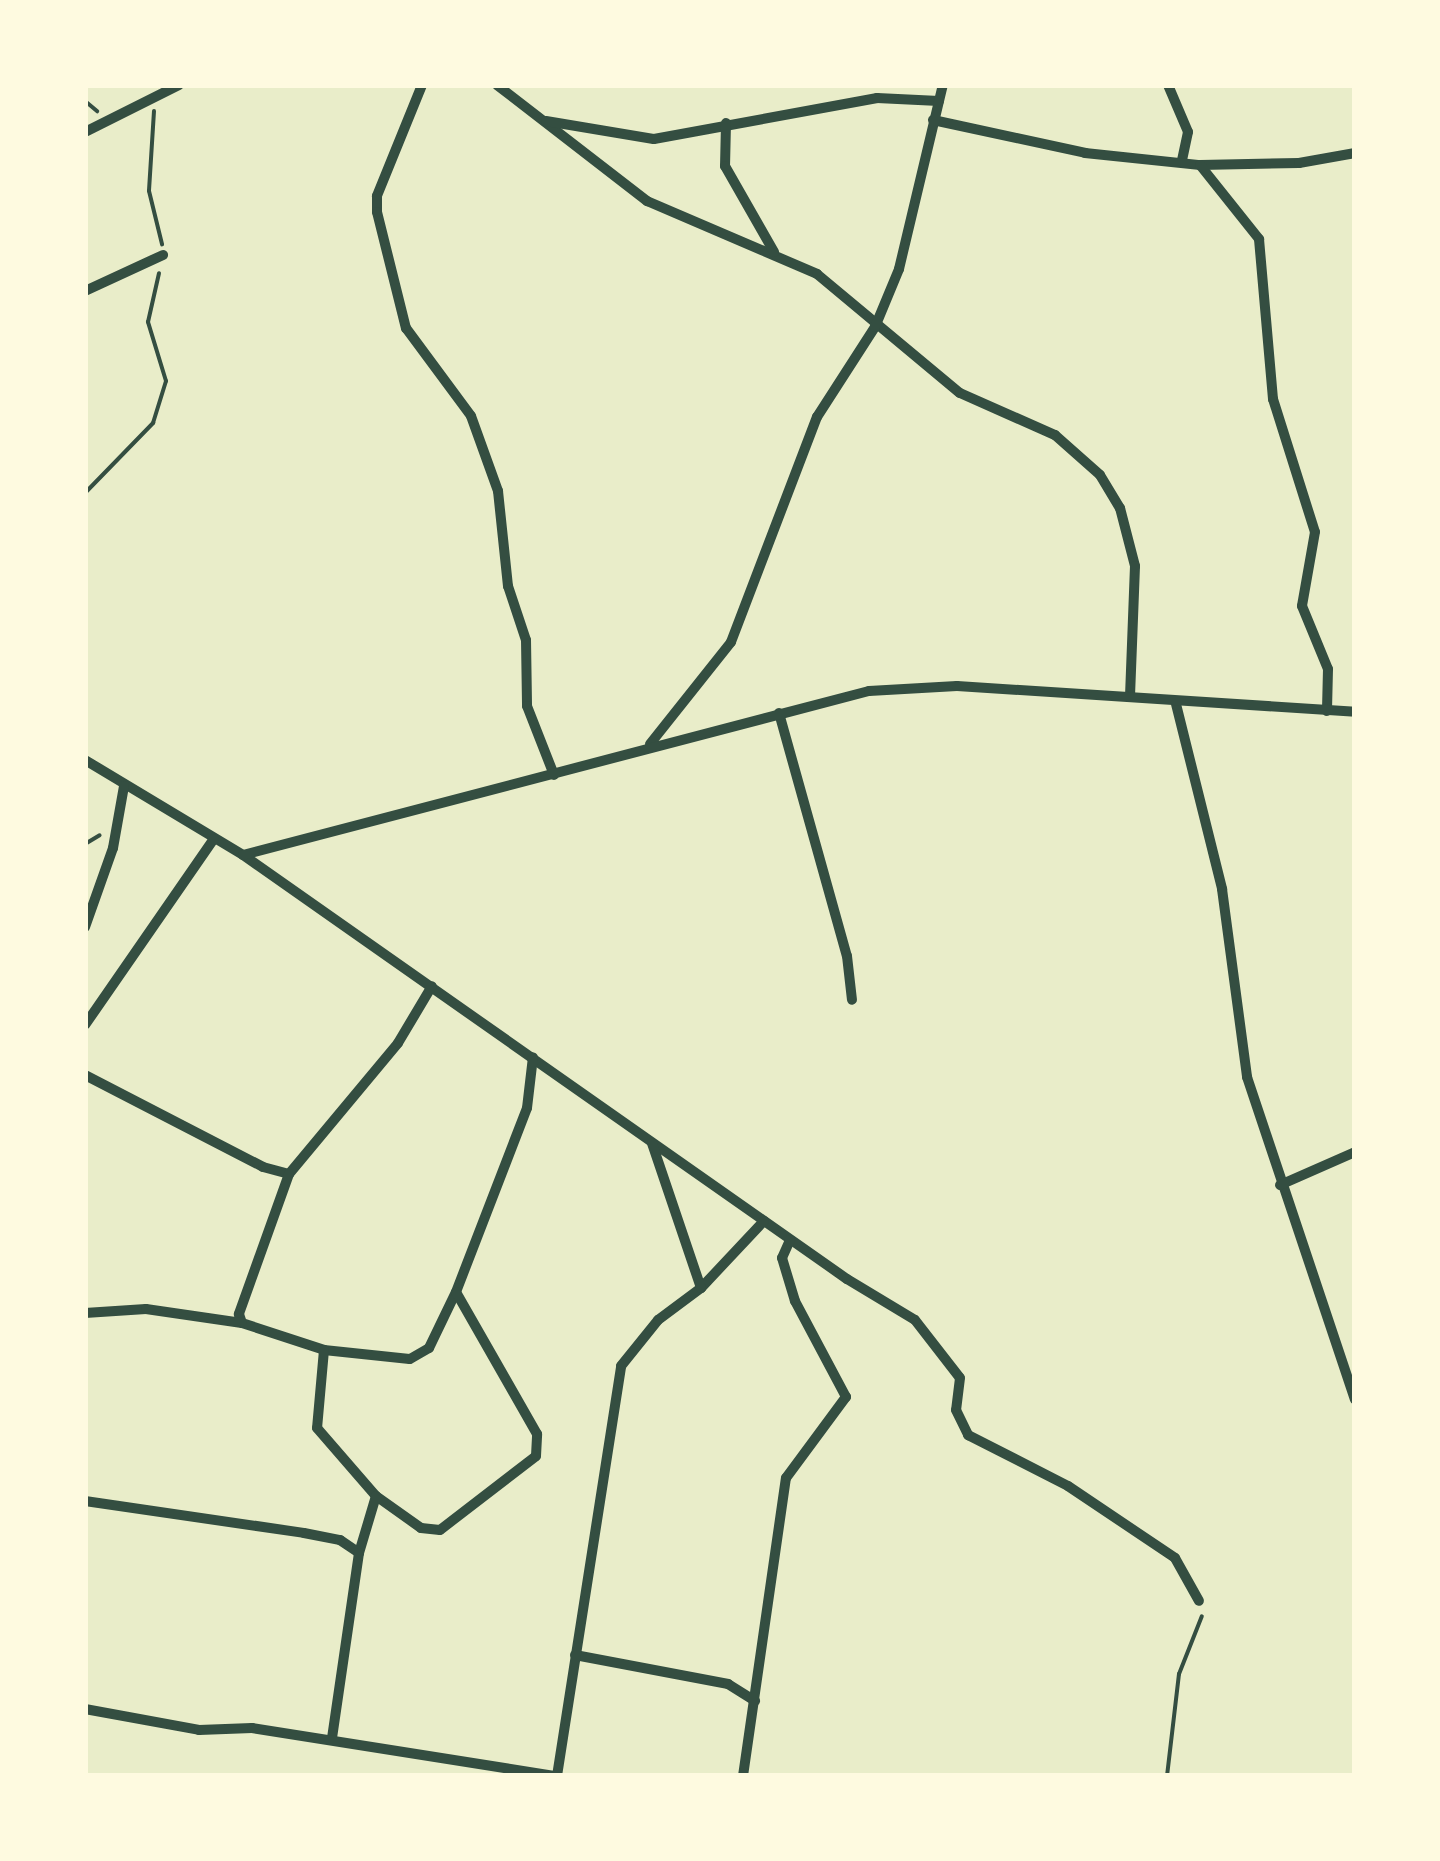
<!DOCTYPE html>
<html>
<head>
<meta charset="utf-8">
<style>
	body { margin:0 }
	#map { position:relative; width:1440px; height:1861px; overflow:hidden; background:#e9edc9; font-family:"Libre Baskerville",serif }
	div>[style] { position:absolute }
	.path>* { height:4px; margin:-2px; padding:0 2px; transform-origin:2px; border-radius:2px; background:#344e41 }
	.minor>* { height:10px; margin:-5px; padding:0 5px; transform-origin:5px; border-radius:5px; background:#344e41 }
	span { translate:-50% -50%; white-space:nowrap; text-align:center; line-height:1.15; -webkit-text-stroke:10px #fefae0; paint-order:stroke }
	.frame { position:absolute; inset:0; border:88px solid #fefae0; pointer-events:none }
</style>
</head>
<body>
<div id="map">
	<div class="path">
		<i style="left:85px;top:101px;width:16px;rotate:40deg"></i>
		<i style="left:154px;top:111px;width:80px;rotate:93.6deg"></i>
		<i style="left:149px;top:191px;width:55px;rotate:76.2deg"></i>
		<i style="left:85px;top:493px;width:98px;rotate:-45.8deg"></i>
		<i style="left:153px;top:423px;width:44px;rotate:-72.8deg"></i>
		<i style="left:166px;top:381px;width:62px;rotate:-107deg"></i>
		<i style="left:148px;top:322px;width:50px;rotate:-77.3deg"></i>
		<i style="left:85px;top:844px;width:17px;rotate:-31deg"></i>
		<i style="left:1167px;top:1776px;width:103px;rotate:-83.3deg"></i>
		<i style="left:1179px;top:1674px;width:62px;rotate:-68.4deg"></i>
	</div>
	<div class="minor">
		<i style="left:422px;top:85px;width:120px;rotate:112.1deg"></i>
		<i style="left:377px;top:196px;width:16px;rotate:90deg"></i>
		<i style="left:377px;top:212px;width:120px;rotate:76deg"></i>
		<i style="left:406px;top:328px;width:109px;rotate:53.5deg"></i>
		<i style="left:471px;top:416px;width:80px;rotate:70.2deg"></i>
		<i style="left:498px;top:491px;width:96px;rotate:84deg"></i>
		<i style="left:508px;top:586px;width:57px;rotate:71.6deg"></i>
		<i style="left:526px;top:640px;width:66px;rotate:89.1deg"></i>
		<i style="left:527px;top:706px;width:74px;rotate:68.6deg"></i>
		<i style="left:497px;top:85px;width:190px;rotate:37.7deg"></i>
		<i style="left:647px;top:201px;width:185px;rotate:23.2deg"></i>
		<i style="left:817px;top:274px;width:186px;rotate:39.8deg"></i>
		<i style="left:960px;top:393px;width:104px;rotate:23.9deg"></i>
		<i style="left:1055px;top:435px;width:60px;rotate:41.6deg"></i>
		<i style="left:1100px;top:475px;width:39px;rotate:59deg"></i>
		<i style="left:1120px;top:508px;width:60px;rotate:75.5deg"></i>
		<i style="left:1135px;top:566px;width:129px;rotate:92.2deg"></i>
		<i style="left:1168px;top:85px;width:51px;rotate:66.9deg"></i>
		<i style="left:1188px;top:132px;width:30px;rotate:102deg"></i>
		<i style="left:933px;top:120px;width:156px;rotate:12.2deg"></i>
		<i style="left:1085px;top:153px;width:116px;rotate:6deg"></i>
		<i style="left:1200px;top:165px;width:99px;rotate:-1.2deg"></i>
		<i style="left:1299px;top:163px;width:57px;rotate:-10.1deg"></i>
		<i style="left:546px;top:121px;width:109px;rotate:9.5deg"></i>
		<i style="left:654px;top:139px;width:227px;rotate:-10.4deg"></i>
		<i style="left:877px;top:98px;width:62px;rotate:2.8deg"></i>
		<i style="left:726px;top:123px;width:43px;rotate:91.3deg"></i>
		<i style="left:725px;top:166px;width:99px;rotate:60.3deg"></i>
		<i style="left:85px;top:132px;width:105px;rotate:-26.6deg"></i>
		<i style="left:1200px;top:165px;width:95px;rotate:51.4deg"></i>
		<i style="left:1259px;top:239px;width:161px;rotate:85deg"></i>
		<i style="left:1273px;top:399px;width:139px;rotate:72.5deg"></i>
		<i style="left:1315px;top:532px;width:75px;rotate:100deg"></i>
		<i style="left:1302px;top:606px;width:68px;rotate:67.6deg"></i>
		<i style="left:1328px;top:669px;width:42px;rotate:91.4deg"></i>
		<i style="left:85px;top:291px;width:86px;rotate:-24.8deg"></i>
		<i style="left:1176px;top:704px;width:191px;rotate:76deg"></i>
		<i style="left:1222px;top:889px;width:190px;rotate:82.4deg"></i>
		<i style="left:1247px;top:1077px;width:340px;rotate:71.5deg"></i>
		<i style="left:779px;top:713px;width:252px;rotate:74.4deg"></i>
		<i style="left:847px;top:956px;width:44px;rotate:83.5deg"></i>
		<i style="left:650px;top:744px;width:130px;rotate:-51.5deg"></i>
		<i style="left:731px;top:642px;width:241px;rotate:-69.1deg"></i>
		<i style="left:817px;top:417px;width:107px;rotate:-57.2deg"></i>
		<i style="left:875px;top:327px;width:63px;rotate:-67.5deg"></i>
		<i style="left:899px;top:269px;width:189px;rotate:-76.6deg"></i>
		<i style="left:85px;top:760px;width:184px;rotate:31deg"></i>
		<i style="left:243px;top:855px;width:738px;rotate:35.07deg"></i>
		<i style="left:847px;top:1279px;width:79px;rotate:31.1deg"></i>
		<i style="left:915px;top:1320px;width:73px;rotate:52.2deg"></i>
		<i style="left:960px;top:1378px;width:32px;rotate:97deg"></i>
		<i style="left:956px;top:1410px;width:28px;rotate:64deg"></i>
		<i style="left:968px;top:1435px;width:112px;rotate:27deg"></i>
		<i style="left:1068px;top:1486px;width:129px;rotate:33.9deg"></i>
		<i style="left:1175px;top:1558px;width:49px;rotate:60.8deg"></i>
		<i style="left:243px;top:855px;width:647px;rotate:-14.68deg"></i>
		<i style="left:869px;top:691px;width:88px;rotate:-3.3deg"></i>
		<i style="left:957px;top:686px;width:399px;rotate:3.7deg"></i>
		<i style="left:85px;top:927px;width:84px;rotate:-70.5deg"></i>
		<i style="left:113px;top:848px;width:63px;rotate:-79.9deg"></i>
		<i style="left:85px;top:1025px;width:226px;rotate:-55.3deg"></i>
		<i style="left:85px;top:1075px;width:200px;rotate:27.3deg"></i>
		<i style="left:263px;top:1167px;width:27px;rotate:15deg"></i>
		<i style="left:289px;top:1174px;width:170px;rotate:-50.2deg"></i>
		<i style="left:398px;top:1043px;width:66px;rotate:-59.2deg"></i>
		<i style="left:289px;top:1174px;width:149px;rotate:109.7deg"></i>
		<i style="left:239px;top:1314px;width:9px;rotate:72deg"></i>
		<i style="left:242px;top:1323px;width:86px;rotate:18.2deg"></i>
		<i style="left:324px;top:1350px;width:86px;rotate:6deg"></i>
		<i style="left:410px;top:1359px;width:22px;rotate:-30deg"></i>
		<i style="left:429px;top:1348px;width:62px;rotate:-64.3deg"></i>
		<i style="left:456px;top:1292px;width:197px;rotate:-68.9deg"></i>
		<i style="left:527px;top:1108px;width:51px;rotate:-83.3deg"></i>
		<i style="left:1280px;top:1185px;width:82px;rotate:-23.7deg"></i>
		<i style="left:701px;top:1288px;width:92px;rotate:-46.8deg"></i>
		<i style="left:85px;top:1313px;width:61px;rotate:-3.8deg"></i>
		<i style="left:146px;top:1309px;width:97px;rotate:8.3deg"></i>
		<i style="left:324px;top:1350px;width:78px;rotate:95.1deg"></i>
		<i style="left:317px;top:1428px;width:90px;rotate:49.1deg"></i>
		<i style="left:376px;top:1496px;width:59px;rotate:106.6deg"></i>
		<i style="left:376px;top:1496px;width:55px;rotate:35.4deg"></i>
		<i style="left:421px;top:1528px;width:19px;rotate:6deg"></i>
		<i style="left:440px;top:1530px;width:121px;rotate:-37.6deg"></i>
		<i style="left:536px;top:1456px;width:22px;rotate:-87deg"></i>
		<i style="left:537px;top:1434px;width:163px;rotate:-119.7deg"></i>
		<i style="left:85px;top:1501px;width:221px;rotate:8.3deg"></i>
		<i style="left:304px;top:1533px;width:37px;rotate:11deg"></i>
		<i style="left:340px;top:1540px;width:23px;rotate:34deg"></i>
		<i style="left:359px;top:1553px;width:188px;rotate:98.3deg"></i>
		<i style="left:575px;top:1655px;width:156px;rotate:10.7deg"></i>
		<i style="left:728px;top:1684px;width:32px;rotate:32deg"></i>
		<i style="left:85px;top:1709px;width:116px;rotate:10.4deg"></i>
		<i style="left:199px;top:1730px;width:53px;rotate:-2.2deg"></i>
		<i style="left:252px;top:1728px;width:306px;rotate:9deg"></i>
		<i style="left:557px;top:1776px;width:415px;rotate:-81.1deg"></i>
		<i style="left:621px;top:1366px;width:59px;rotate:-51.2deg"></i>
		<i style="left:658px;top:1320px;width:54px;rotate:-36.7deg"></i>
		<i style="left:701px;top:1288px;width:153px;rotate:-108.7deg"></i>
		<i style="left:743px;top:1776px;width:301px;rotate:-81.8deg"></i>
		<i style="left:786px;top:1478px;width:101px;rotate:-53.5deg"></i>
		<i style="left:846px;top:1397px;width:109px;rotate:-118deg"></i>
		<i style="left:795px;top:1301px;width:45px;rotate:-106.8deg"></i>
		<i style="left:782px;top:1258px;width:20px;rotate:-66deg"></i>
	</div>
	<div class="frame"></div>
</div>
</body>
</html>
